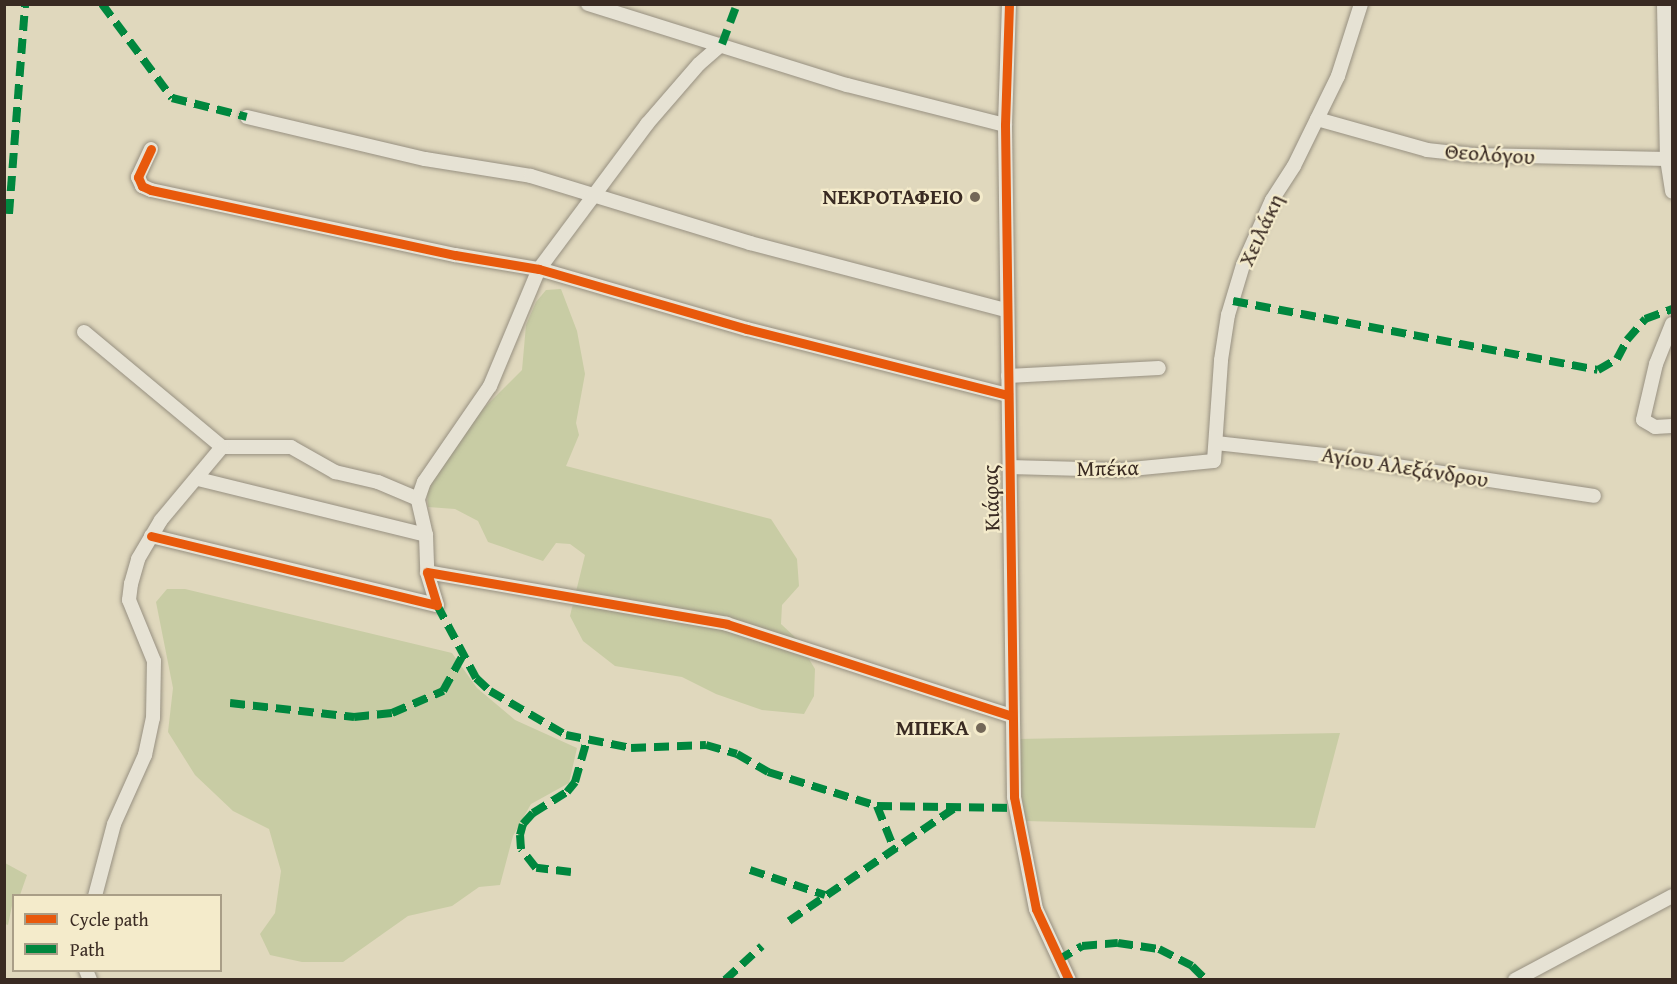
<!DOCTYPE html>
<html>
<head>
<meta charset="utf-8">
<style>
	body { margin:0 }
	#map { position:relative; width:1677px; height:984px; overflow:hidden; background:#e0d8bd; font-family:"Gentium Book Plus",serif }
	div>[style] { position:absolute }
	.green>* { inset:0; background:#c8cca4 }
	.roads { filter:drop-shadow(0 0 2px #979081) drop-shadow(0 0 2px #979081) }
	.minor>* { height:14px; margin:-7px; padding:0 7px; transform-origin:7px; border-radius:7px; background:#e6e2d4 }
	.quiet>* { height:8px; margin-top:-4px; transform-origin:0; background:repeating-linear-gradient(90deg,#00873e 0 15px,transparent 0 23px) }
	.cycleway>* { height:9px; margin:-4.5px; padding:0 4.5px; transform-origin:4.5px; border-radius:4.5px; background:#e8590c }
	.dots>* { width:16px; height:16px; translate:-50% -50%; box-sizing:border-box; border:3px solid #f4ebcb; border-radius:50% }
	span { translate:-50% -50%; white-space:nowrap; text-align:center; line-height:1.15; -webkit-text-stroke:4.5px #f4ebcb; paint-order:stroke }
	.street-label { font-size:22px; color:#392a22 }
	.poi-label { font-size:22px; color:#392a22; font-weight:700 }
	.right { translate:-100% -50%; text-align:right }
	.frame { position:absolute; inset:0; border:6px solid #392a22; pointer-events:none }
	.legend { position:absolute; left:12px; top:894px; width:210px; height:78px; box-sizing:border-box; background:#f4ebcb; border:2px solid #a99e87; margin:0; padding:8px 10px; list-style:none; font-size:18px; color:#392a22 }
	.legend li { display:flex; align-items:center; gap:12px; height:30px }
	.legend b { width:30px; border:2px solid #a99e87 }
</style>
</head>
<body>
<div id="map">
	<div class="green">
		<i style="clip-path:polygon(561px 289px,577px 331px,585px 374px,576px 423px,579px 435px,566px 466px,771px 519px,797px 559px,799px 586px,782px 605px,781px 624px,797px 639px,815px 669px,814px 696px,804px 714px,762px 710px,716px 694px,682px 677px,615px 666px,583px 641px,570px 616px,585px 555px,570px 544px,556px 543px,543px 561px,488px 542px,478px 521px,455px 509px,428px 507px,427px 493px,441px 464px,475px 417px,522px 370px,526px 325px,536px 302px,546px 290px)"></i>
		<i style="clip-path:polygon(167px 589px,185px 589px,452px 653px,477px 688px,515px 720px,577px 748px,569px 783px,531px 804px,513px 836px,500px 885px,479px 887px,452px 906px,408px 916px,343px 962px,302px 962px,270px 955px,260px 934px,275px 913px,281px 871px,269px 829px,233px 811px,195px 775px,168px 732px,173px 688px,156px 602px)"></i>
		<i style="clip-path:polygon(1340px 733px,1315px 828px,1024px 821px,1017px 739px)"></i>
		<i style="clip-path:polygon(5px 863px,27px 875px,20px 895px,14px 896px,8px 925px,5px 924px)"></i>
	</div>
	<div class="roads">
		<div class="minor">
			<i style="left:588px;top:4px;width:271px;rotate:17.4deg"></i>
			<i style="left:847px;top:85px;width:163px;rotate:14.2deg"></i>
			<i style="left:1009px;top:4px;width:121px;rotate:91.9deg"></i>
			<i style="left:1005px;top:125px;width:672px;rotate:89.23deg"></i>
			<i style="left:1014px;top:797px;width:114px;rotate:78.9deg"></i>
			<i style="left:1036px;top:909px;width:78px;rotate:65.1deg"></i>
			<i style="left:1664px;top:4px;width:155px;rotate:88.9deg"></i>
			<i style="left:1667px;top:159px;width:33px;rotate:81deg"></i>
			<i style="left:247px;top:117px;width:183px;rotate:13.3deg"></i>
			<i style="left:425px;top:159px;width:107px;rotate:9.1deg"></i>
			<i style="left:531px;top:176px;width:229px;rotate:17deg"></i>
			<i style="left:750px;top:243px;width:265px;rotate:14.7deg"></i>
			<i style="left:1317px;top:119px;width:114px;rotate:15.7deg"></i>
			<i style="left:1427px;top:150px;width:47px;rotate:6.1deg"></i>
			<i style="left:1474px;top:155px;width:193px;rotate:1.2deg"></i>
			<i style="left:151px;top:149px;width:31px;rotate:115deg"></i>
			<i style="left:138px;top:177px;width:10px;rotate:66deg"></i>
			<i style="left:142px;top:186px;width:10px;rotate:24deg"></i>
			<i style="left:151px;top:190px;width:311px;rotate:12.1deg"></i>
			<i style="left:455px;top:255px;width:85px;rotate:9.5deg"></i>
			<i style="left:539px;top:269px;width:216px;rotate:16.1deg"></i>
			<i style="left:747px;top:329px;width:269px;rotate:14.2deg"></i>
			<i style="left:1672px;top:324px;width:43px;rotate:111.8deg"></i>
			<i style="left:1656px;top:364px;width:57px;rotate:103.1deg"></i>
			<i style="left:1643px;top:420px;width:14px;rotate:30deg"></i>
			<i style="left:1655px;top:427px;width:17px;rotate:-3deg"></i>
			<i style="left:84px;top:332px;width:180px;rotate:39.8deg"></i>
			<i style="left:222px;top:447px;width:69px"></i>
			<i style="left:291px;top:447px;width:51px;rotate:29.6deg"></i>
			<i style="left:335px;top:472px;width:44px;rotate:13.1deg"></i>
			<i style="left:378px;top:482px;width:43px;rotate:23deg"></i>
			<i style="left:1008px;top:376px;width:151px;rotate:-3deg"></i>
			<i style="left:1216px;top:443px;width:109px;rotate:6.3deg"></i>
			<i style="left:1324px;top:455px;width:273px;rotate:8.6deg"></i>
			<i style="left:1009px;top:467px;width:112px;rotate:1.5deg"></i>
			<i style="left:1121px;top:470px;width:93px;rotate:-5.5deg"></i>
			<i style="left:1214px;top:461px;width:101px;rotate:-86deg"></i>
			<i style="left:1221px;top:360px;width:46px;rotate:-81.2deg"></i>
			<i style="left:1228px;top:315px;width:52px;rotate:-73.3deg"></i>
			<i style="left:1243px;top:265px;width:71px;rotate:-66deg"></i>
			<i style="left:1272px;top:200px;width:40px;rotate:-57.1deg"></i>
			<i style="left:1294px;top:166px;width:100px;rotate:-63.9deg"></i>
			<i style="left:1338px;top:76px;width:76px;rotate:-72.3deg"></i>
			<i style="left:198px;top:479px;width:235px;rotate:13.8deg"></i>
			<i style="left:426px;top:535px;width:37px;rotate:88deg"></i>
			<i style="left:426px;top:535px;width:37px;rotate:-103deg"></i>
			<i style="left:418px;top:499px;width:18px;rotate:-71deg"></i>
			<i style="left:424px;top:482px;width:116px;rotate:-55.5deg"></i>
			<i style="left:490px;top:386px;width:127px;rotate:-67.3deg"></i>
			<i style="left:539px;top:269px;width:181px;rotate:-53.3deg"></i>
			<i style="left:647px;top:124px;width:79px;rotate:-49.1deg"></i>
			<i style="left:699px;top:64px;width:30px;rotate:-41deg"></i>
			<i style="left:151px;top:536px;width:294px;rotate:13.6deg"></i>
			<i style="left:437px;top:605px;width:34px;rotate:-107deg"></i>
			<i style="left:427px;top:572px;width:304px;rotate:9.8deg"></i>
			<i style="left:727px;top:624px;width:299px;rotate:17.9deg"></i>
			<i style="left:95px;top:896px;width:74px;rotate:-75.2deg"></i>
			<i style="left:114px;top:824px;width:76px;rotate:-65.8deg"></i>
			<i style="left:145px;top:755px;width:38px;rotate:-78deg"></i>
			<i style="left:153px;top:718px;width:57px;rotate:-89deg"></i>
			<i style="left:154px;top:661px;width:66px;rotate:-112.3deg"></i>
			<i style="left:129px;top:600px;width:16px;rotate:-83deg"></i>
			<i style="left:131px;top:584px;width:26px;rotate:-74deg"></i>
			<i style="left:138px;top:559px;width:45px;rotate:-59.5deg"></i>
			<i style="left:161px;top:520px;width:95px;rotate:-50.1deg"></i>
			<i style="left:86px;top:970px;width:11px;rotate:68deg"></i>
			<i style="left:1515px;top:980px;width:178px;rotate:-28.1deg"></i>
		</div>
	</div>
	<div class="quiet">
		<i style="left:102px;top:4px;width:117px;rotate:53.3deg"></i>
		<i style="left:172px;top:98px;width:77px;rotate:14.2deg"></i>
		<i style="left:722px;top:44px;width:43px;rotate:-69.4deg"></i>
		<i style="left:9px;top:214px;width:211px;rotate:-85.6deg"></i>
		<i style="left:1233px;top:301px;width:371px;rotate:10.7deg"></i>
		<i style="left:1598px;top:370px;width:22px;rotate:-30deg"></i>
		<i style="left:1617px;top:359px;width:21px;rotate:-62deg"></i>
		<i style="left:1627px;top:340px;width:28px;rotate:-49deg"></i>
		<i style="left:1645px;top:319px;width:29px;rotate:-20deg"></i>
		<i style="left:437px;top:605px;width:83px;rotate:61.9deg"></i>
		<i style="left:476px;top:678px;width:19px;rotate:43deg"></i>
		<i style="left:490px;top:691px;width:88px;rotate:30.1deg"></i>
		<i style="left:566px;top:735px;width:66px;rotate:11.3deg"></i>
		<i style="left:631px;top:748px;width:75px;rotate:-2.3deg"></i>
		<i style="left:706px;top:745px;width:32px;rotate:16deg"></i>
		<i style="left:737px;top:754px;width:36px;rotate:30deg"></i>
		<i style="left:768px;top:772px;width:114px;rotate:17.3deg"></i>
		<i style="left:877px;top:806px;width:139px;rotate:0.8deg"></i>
		<i style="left:230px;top:703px;width:125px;rotate:6.4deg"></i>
		<i style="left:354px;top:717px;width:38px;rotate:-6deg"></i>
		<i style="left:392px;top:713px;width:56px;rotate:-23.3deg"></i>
		<i style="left:443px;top:691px;width:39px;rotate:-61deg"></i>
		<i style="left:877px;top:806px;width:48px;rotate:68.2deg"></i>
		<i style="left:750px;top:870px;width:79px;rotate:18.4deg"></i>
		<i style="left:571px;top:872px;width:35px;rotate:-173deg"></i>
		<i style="left:536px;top:868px;width:24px;rotate:-128deg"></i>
		<i style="left:521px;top:849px;width:14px;rotate:-94deg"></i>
		<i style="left:520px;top:835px;width:11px;rotate:-75deg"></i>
		<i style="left:523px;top:824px;width:15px;rotate:-48deg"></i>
		<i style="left:533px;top:813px;width:40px;rotate:-32deg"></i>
		<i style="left:567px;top:792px;width:13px;rotate:-51deg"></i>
		<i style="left:575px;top:782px;width:44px;rotate:-74.1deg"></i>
		<i style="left:789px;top:921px;width:199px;rotate:-34.3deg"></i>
		<i style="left:1058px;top:960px;width:28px;rotate:-30deg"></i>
		<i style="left:1082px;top:946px;width:36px;rotate:-5deg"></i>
		<i style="left:1118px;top:943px;width:41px;rotate:8.3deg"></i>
		<i style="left:1159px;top:949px;width:37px;rotate:27deg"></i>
		<i style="left:1192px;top:966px;width:20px;rotate:45deg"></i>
		<i style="left:725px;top:980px;width:50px;rotate:-42.6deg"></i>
	</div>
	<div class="cycleway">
		<i style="left:1009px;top:4px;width:121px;rotate:91.9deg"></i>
		<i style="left:1005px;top:125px;width:672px;rotate:89.23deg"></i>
		<i style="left:1014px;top:797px;width:114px;rotate:78.9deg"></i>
		<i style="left:1036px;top:909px;width:78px;rotate:65.1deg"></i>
		<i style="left:151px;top:149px;width:31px;rotate:115deg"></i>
		<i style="left:138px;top:177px;width:10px;rotate:66deg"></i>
		<i style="left:142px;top:186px;width:10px;rotate:24deg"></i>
		<i style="left:151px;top:190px;width:311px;rotate:12.1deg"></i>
		<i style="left:455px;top:255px;width:85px;rotate:9.5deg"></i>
		<i style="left:539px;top:269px;width:216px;rotate:16.1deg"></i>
		<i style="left:747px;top:329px;width:269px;rotate:14.2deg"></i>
		<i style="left:151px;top:536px;width:294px;rotate:13.6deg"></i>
		<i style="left:437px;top:605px;width:34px;rotate:-107deg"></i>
		<i style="left:427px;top:572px;width:304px;rotate:9.8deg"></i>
		<i style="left:727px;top:624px;width:299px;rotate:17.9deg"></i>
	</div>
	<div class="dots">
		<i style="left:975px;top:197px;background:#736758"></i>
		<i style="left:981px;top:728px;background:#736758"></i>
	</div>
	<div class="street-label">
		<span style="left:1490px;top:154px;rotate:4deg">Θεολόγου</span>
		<span style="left:1261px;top:230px;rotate:-65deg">Χειλάκη</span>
		<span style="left:1405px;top:467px;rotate:9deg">Αγίου Αλεξάνδρου</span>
		<span style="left:1108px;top:468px;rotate:-1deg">Μπέκα</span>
		<span style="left:991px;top:498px;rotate:-92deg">Κιάφας</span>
	</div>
	<div class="poi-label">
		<span class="right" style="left:963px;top:197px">ΝΕΚΡΟΤΑΦΕΙΟ</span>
		<span class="right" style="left:969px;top:728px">ΜΠΕΚΑ</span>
	</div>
	<div class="frame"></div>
	<ul class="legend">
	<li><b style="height:8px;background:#e8590c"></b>Cycle path</li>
	<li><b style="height:8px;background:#00873e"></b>Path</li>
	</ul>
</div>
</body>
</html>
